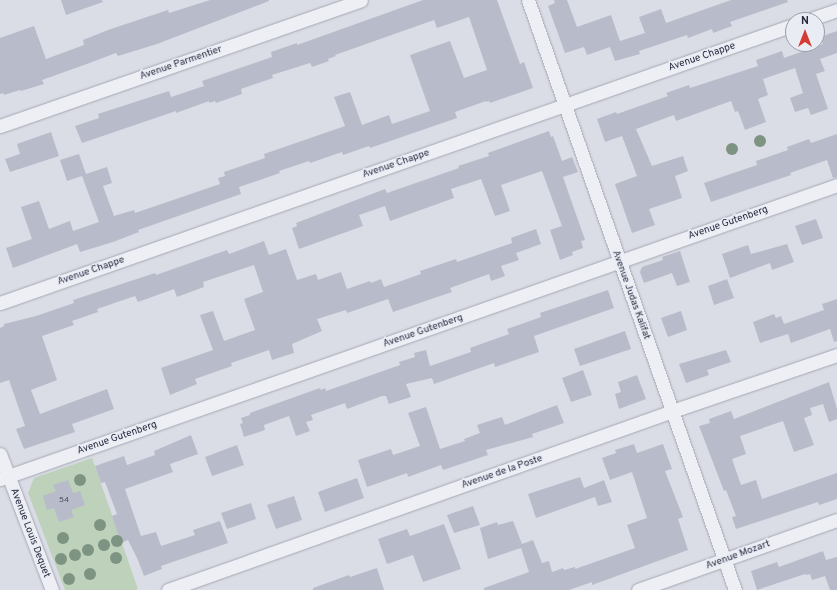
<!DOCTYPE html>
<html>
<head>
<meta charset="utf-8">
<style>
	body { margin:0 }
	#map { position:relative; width:837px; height:590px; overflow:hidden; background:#dbdde6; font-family:Overpass,sans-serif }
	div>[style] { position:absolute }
	.green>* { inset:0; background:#bdd1bb }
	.building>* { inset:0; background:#b8bbc9 }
	.roads { filter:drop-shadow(0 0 1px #a4a7b3) drop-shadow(0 0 1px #a4a7b3) }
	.street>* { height:13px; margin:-6.5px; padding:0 6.5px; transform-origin:6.5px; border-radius:6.5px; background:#edeff5 }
	.trees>* { width:12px; height:12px; margin:-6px; border-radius:50%; background:#7e9482 }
	span { translate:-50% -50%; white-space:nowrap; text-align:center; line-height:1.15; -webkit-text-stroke:3px #eaecf4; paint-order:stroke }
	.number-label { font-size:8px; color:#494e60 }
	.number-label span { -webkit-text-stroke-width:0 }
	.street-label { font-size:10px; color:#24293d }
	.north { position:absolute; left:785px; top:12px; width:40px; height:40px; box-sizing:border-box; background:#eaecf4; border:1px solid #9b9eab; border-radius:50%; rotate:0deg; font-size:11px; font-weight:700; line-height:16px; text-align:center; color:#24293d }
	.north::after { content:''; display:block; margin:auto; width:14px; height:18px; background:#d63a35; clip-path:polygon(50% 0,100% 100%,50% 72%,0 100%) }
</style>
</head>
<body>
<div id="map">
	<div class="green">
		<i style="clip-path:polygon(92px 458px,138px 589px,135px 590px,65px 590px,28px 493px,34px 478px)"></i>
	</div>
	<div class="building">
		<i style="clip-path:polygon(61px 0,102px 0,103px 2px,66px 15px)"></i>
		<i style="clip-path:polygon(210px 0,269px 0,269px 1px,157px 44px,118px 56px,116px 53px,84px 65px,42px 80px,44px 84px,21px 91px,20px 90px,4px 95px,3px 93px,0 94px,0 38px,34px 26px,46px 59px,84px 45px,83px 40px,108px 30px,168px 10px,169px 13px)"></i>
		<i style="clip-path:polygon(423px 0,497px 0,520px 64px,524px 62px,533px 88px,490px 103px,489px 101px,486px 102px,486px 101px,455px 112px,457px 118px,370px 148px,369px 146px,343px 155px,342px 152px,310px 163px,309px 161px,279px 171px,280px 173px,239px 187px,241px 194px,138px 230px,139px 232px,113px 242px,80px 252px,77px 244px,13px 268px,6px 248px,32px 239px,21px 207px,39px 201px,49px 229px,70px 221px,73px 231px,99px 222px,82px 176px,67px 181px,60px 160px,79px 154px,86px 174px,107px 167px,112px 183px,103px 186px,114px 216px,134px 210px,135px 213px,220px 184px,218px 178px,225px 176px,224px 172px,265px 158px,264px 154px,345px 126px,334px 97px,350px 92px,362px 125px,389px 115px,392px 124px,430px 111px,410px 55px,450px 41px,464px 78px,487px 70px,469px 17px,437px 28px,434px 20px,335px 55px,336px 56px,328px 59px,329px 61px,312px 67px,310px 63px,272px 75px,273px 78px,241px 89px,242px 94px,216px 103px,215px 101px,209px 103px,209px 101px,176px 113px,176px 111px,82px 143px,75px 126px,99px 118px,98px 114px,169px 91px,171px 97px,204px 86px,202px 81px,272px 57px,271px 52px,297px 43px,297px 45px)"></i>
		<i style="clip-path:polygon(554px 0,567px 0,577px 27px,611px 15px,620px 41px,645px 33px,639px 17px,661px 9px,666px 23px,731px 0,787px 0,788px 2px,730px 22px,732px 26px,713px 33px,712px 29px,688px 38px,687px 35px,639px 51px,640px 54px,615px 61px,610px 47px,587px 55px,584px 47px,565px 53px,548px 6px,555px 3px)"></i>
		<i style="clip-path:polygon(837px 31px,837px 53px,820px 59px,825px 71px,816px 74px,828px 109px,811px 115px,808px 108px,795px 112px,790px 98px,803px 93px,795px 68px,763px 79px,768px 95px,758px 99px,766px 122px,745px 130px,738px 111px,735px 112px,731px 101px,676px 121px,674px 115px,636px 129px,652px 166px,683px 156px,688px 171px,675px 176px,682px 198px,649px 209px,655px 225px,632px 233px,615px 184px,637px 176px,622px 136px,605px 142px,597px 119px,616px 112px,617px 114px,668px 96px,666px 93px,689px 85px,690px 88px,758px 66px,756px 60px,782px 51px,784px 58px,823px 44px,820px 37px)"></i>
		<i style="clip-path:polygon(549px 131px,551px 137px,553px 136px,562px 161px,572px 157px,578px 172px,563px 177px,585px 240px,581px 241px,583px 248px,572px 252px,573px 255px,560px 260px,550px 230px,562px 226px,542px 171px,501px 185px,510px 211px,495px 216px,481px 179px,451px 189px,454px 198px,390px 221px,385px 206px,359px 215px,363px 226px,299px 249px,292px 228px,297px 226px,296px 223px,385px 189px,387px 193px,459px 168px,458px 166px,489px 156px,488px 153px)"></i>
		<i style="clip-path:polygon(51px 132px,59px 156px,10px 172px,5px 159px,20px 154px,17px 144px)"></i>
		<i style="clip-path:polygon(837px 134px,837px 177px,833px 178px,827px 160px,790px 173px,791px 175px,711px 202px,704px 183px,757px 165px,756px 161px,788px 150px,787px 147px,809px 139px,811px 143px)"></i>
		<i style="clip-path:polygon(816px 219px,823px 238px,802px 245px,795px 226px)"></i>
		<i style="clip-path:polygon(536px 229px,541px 244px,516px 253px,519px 260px,501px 266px,505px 276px,491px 281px,489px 274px,450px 288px,452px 292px,393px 312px,388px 299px,347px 313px,346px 310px,317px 319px,322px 331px,292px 344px,294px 353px,272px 360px,269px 350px,231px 363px,232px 366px,195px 379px,197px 384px,170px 395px,161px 368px,213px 350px,200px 315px,213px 311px,224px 341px,255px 330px,244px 299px,263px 292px,254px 265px,203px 282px,204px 287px,177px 297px,174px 289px,138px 302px,135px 296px,97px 309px,98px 312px,72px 321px,74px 325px,42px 336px,57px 380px,31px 390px,40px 414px,107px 389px,114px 409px,72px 424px,75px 432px,24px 449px,16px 429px,25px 426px,9px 380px,0 383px,0 328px,4px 326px,4px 324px,36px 316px,74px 303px,73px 300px,155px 273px,156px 275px,227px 250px,229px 254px,264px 241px,269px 255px,286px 249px,297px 280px,316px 274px,318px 280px,341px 272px,347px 289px,370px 281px,371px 283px,381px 279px,384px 287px,421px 274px,420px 271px,456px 259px,457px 262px,512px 243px,511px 238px)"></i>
		<i style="clip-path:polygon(787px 244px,794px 262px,772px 270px,770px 263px,730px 278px,722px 254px,748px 245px,751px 254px)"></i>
		<i style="clip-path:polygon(680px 251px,690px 282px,677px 286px,672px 273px,644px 283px,640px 272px,642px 267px,663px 260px,662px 257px)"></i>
		<i style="clip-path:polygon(727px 279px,734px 298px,714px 305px,708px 286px)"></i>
		<i style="clip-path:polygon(608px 290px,614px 308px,534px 336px,539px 352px,495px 367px,494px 363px,434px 384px,432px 378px,406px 384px,411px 397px,389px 404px,386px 396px,382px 396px,347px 409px,345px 403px,311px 415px,313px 420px,306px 422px,310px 431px,296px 436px,289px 416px,264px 425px,265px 430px,244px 437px,240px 424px,243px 423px,241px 418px,250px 415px,250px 413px,320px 388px,321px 390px,325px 388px,326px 391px,400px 365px,399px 362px,415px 357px,414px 353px,426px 350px,430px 366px,471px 352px,470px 348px,509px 334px,507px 329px,541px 317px,540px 313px)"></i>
		<i style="clip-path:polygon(837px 299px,837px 341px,834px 342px,830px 329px,791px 343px,788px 334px,760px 343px,753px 322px,774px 314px,776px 318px,781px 316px,784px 324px,824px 310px,822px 304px)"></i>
		<i style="clip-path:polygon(681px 311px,687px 330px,668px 337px,661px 318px)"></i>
		<i style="clip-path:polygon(625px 331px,631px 349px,580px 366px,574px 349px)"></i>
		<i style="clip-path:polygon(726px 350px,731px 362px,707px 370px,709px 375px,686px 383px,679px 364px)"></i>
		<i style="clip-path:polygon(583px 370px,592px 395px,571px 402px,562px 378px)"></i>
		<i style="clip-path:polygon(637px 375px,646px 399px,619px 409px,615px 394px,621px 392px,618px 382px)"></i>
		<i style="clip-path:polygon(829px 382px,837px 409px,837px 419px,829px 422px,823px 404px,810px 408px,812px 415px,804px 418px,814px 445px,794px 452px,783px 421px,740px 436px,746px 454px,732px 459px,741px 485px,756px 480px,762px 499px,837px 473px,837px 499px,819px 505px,818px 502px,736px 529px,732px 517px,736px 516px,726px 490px,724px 491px,699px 426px,710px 423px,709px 419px,731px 411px,734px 419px)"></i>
		<i style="clip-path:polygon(557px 405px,564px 423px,532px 434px,533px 437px,486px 450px,488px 455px,443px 470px,441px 465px,408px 477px,407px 473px,367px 487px,358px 460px,391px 449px,393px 455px,420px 446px,408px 413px,426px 407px,440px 449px,465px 441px,464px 439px,480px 433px,477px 425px,502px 417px,505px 425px)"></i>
		<i style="clip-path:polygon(191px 435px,198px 454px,170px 464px,173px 472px,125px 489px,141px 536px,156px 532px,161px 546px,195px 535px,193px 530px,220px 521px,228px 543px,161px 566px,162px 569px,144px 576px,138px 560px,128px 540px,121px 543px,112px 516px,117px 514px,105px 482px,101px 483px,95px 466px,124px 456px,127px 465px,155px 455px,154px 451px)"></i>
		<i style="clip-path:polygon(634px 444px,637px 453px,663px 444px,672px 469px,665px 471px,683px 517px,678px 519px,688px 550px,592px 585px,592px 582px,569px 590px,484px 590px,484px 588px,529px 572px,521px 548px,488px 559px,480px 528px,497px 522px,498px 525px,513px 521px,522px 544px,533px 540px,542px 563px,549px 561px,552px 572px,563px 568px,564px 570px,575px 567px,575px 569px,635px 548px,627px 525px,647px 518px,632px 472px,610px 480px,602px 458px,616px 453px,615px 450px)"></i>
		<i style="clip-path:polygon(237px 445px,244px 465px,212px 476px,205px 457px)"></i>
		<i style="clip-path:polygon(580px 477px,584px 488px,604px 480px,612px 502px,598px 506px,595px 497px,536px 518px,528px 494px)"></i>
		<i style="clip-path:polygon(357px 478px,364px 498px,325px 512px,318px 492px)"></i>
		<i style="clip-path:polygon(68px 480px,73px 493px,80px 491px,85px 505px,71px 510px,74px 517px,59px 522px,54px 508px,47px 510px,43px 496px,56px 491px,53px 485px)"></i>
		<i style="clip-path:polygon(294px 496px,302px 520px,276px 529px,267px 505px)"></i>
		<i style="clip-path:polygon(251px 503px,256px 519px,227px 529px,221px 513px)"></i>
		<i style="clip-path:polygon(473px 506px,480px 525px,454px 533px,447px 515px)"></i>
		<i style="clip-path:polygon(444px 524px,461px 569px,423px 582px,413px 555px,387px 564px,378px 539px,407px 529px,410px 536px)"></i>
		<i style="clip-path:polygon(823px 551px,826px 560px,837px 557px,837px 590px,830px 590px,825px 576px,812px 580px,810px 574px,806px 575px,805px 574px,757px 590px,751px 571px,777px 562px,779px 567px)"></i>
		<i style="clip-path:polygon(377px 568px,384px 590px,313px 590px,313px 588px,349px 575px,350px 577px)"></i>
	</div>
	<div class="roads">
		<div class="street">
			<i style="left:528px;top:0;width:625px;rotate:70.67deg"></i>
			<i style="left:808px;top:20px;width:31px;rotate:-19deg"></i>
			<i style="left:0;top:126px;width:382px;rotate:-19.2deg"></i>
			<i style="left:0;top:303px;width:840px;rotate:-19.32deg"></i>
			<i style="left:0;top:454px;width:146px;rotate:69.1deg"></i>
			<i style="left:0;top:479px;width:887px;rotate:-19.35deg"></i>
			<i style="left:168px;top:590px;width:544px;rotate:-19.53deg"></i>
			<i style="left:681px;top:408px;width:165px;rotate:-18.8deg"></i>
			<i style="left:638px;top:590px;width:211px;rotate:-19.4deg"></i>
		</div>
	</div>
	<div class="trees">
		<i style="left:760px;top:141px"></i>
		<i style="left:732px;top:149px"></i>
		<i style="left:80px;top:480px"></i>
		<i style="left:100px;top:525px"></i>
		<i style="left:63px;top:538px"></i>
		<i style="left:117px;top:541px"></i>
		<i style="left:104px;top:545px"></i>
		<i style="left:88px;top:550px"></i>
		<i style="left:75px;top:555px"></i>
		<i style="left:116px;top:558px"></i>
		<i style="left:61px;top:559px"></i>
		<i style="left:90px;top:574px"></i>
		<i style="left:69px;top:579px"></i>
	</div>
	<div class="number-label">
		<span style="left:64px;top:501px">54</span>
	</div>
	<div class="street-label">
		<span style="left:702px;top:57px;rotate:-19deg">Avenue Chappe</span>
		<span style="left:181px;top:63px;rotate:-19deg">Avenue Parmentier</span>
		<span style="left:396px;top:164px;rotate:-19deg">Avenue Chappe</span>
		<span style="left:728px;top:223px;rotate:-19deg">Avenue Gutenberg</span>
		<span style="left:91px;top:271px;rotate:-19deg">Avenue Chappe</span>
		<span style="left:631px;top:295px;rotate:70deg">Avenue Judas Kalifat</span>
		<span style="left:423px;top:331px;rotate:-19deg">Avenue Gutenberg</span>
		<span style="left:117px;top:438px;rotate:-19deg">Avenue Gutenberg</span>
		<span style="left:502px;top:472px;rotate:-19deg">Avenue de la Poste</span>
		<span style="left:30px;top:533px;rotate:69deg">Avenue Louis Dequet</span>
		<span style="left:738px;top:555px;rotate:-20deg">Avenue Mozart</span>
	</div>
	<div class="north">N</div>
</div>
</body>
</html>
